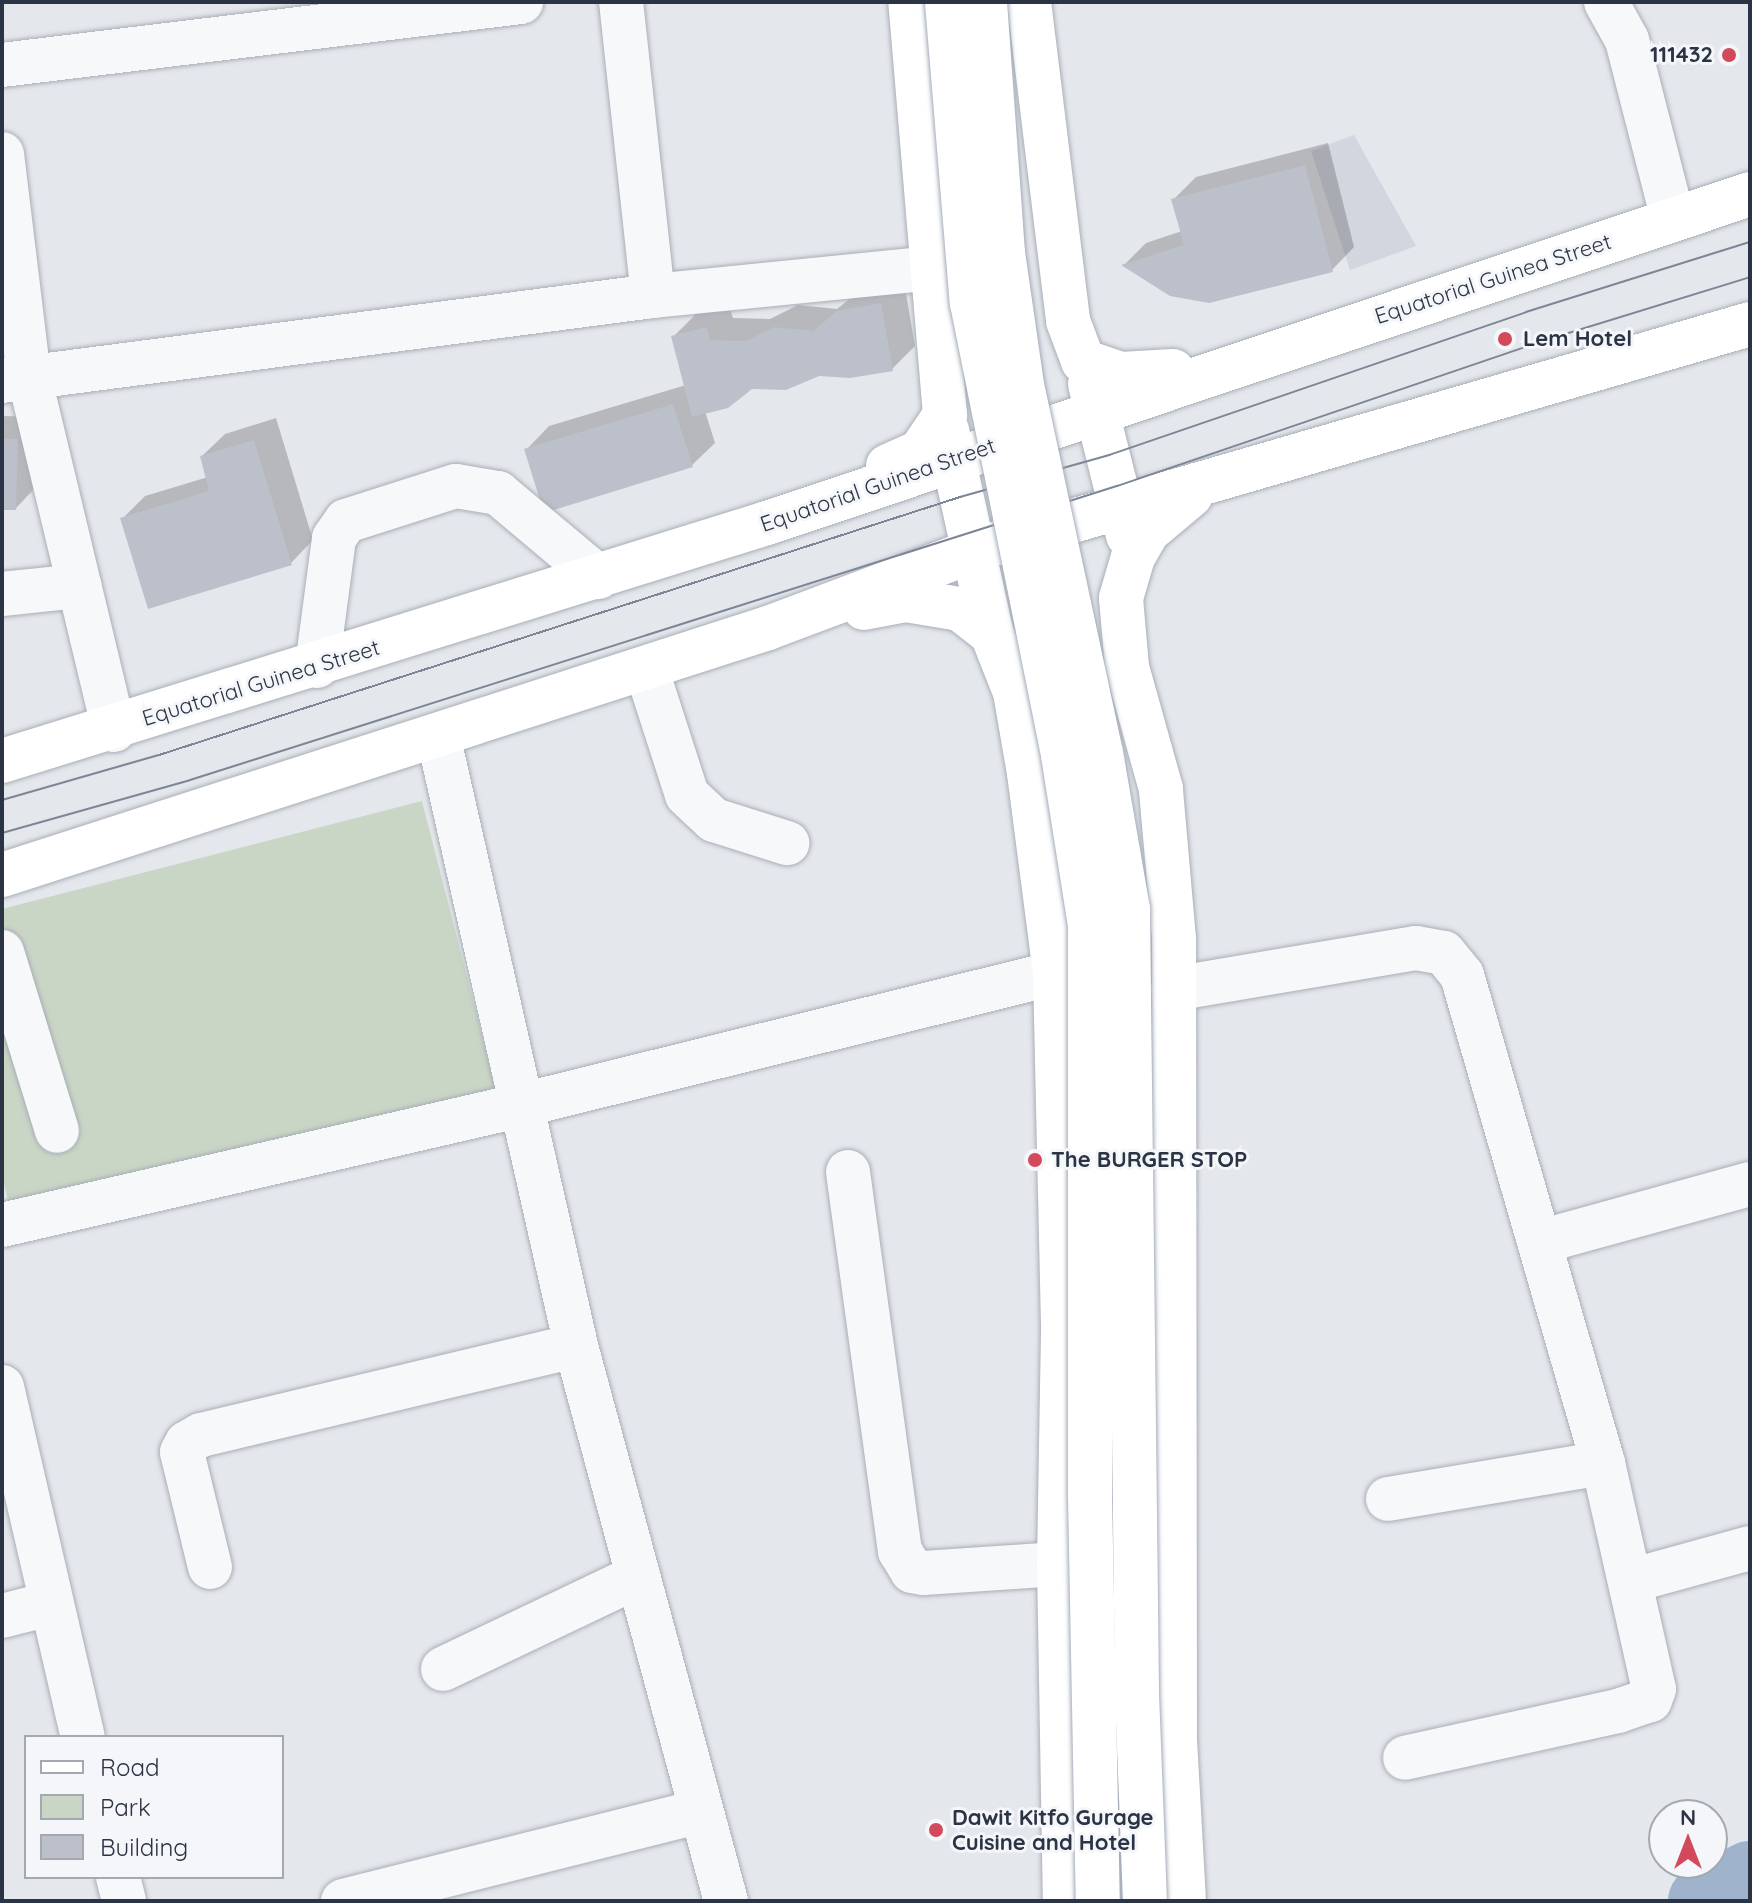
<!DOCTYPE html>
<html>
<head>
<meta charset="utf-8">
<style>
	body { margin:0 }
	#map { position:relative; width:1752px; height:1903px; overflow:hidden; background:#e4e7ec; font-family:Quicksand,sans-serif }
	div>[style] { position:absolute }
	.built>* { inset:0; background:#d2d6de }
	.green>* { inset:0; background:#c9d6c5 }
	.shadow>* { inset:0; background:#0003 }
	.river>* { height:72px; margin:-36px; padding:0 36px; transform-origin:36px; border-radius:36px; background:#9fb4cc }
	.building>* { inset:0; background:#bbc0ca }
	.roads { filter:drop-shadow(0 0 2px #a9aeb7) drop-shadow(0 0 2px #a9aeb7) }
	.minor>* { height:44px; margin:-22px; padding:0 22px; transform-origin:22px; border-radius:22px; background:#f7f8fa }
	.major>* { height:44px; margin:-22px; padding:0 22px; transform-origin:22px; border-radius:22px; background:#fff }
	.tram>* { height:2px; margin:-1px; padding:0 1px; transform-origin:1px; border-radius:1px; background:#7d8696 }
	.bridges { filter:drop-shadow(0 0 2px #a3abb8) drop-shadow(0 0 2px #a3abb8) }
	.major-bridge>* { height:44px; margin:-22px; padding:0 22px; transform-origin:22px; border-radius:22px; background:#fff }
	.dots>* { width:22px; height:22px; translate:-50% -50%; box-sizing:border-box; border:4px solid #f4f6f9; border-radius:50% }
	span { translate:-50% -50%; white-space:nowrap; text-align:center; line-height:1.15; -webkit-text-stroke:6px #f4f6f9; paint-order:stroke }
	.poi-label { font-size:22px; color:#2b3445; font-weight:700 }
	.right { translate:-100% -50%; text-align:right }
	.left { translate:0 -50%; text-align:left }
	.street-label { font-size:22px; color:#2b3445 }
	.frame { position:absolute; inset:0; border:4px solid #2b3445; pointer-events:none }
	.legend { position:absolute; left:24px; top:1735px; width:260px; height:144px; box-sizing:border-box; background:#f4f6f9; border:2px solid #a4a8b1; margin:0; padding:10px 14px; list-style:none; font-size:24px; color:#2b3445 }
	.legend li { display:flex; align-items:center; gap:16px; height:40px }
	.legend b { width:40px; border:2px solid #a4a8b1 }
	.north { position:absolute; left:1648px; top:1799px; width:80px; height:80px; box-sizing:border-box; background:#f4f6f9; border:2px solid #a4a8b1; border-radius:50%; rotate:0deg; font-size:22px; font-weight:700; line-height:32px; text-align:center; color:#2b3445 }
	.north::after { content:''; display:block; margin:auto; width:28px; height:36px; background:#d1495b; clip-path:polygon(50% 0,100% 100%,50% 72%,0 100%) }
</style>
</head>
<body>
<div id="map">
	<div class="built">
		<i style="clip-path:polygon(1354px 135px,1416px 246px,1350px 270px,1311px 151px)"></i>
	</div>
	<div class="green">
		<i style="clip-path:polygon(422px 801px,496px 1090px,8px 1201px,2px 1175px,2px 909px)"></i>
	</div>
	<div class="shadow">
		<i style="clip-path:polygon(1328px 143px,1354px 247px,1332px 270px,1124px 265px,1146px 243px,1182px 231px,1173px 200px,1196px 177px)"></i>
		<i style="clip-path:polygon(904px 282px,915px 346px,892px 369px,819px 374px,752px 387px,705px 411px,715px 443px,692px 465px,527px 449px,549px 426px,686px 385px,673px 337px,696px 314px,729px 306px,733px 318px,770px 319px,798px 305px,837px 309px,862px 289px)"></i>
		<i style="clip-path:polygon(2px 416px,40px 417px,38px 485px,16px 508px,2px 508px)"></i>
		<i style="clip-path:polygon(276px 418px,313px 540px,291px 563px,122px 519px,145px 496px,208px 477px,202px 456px,225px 434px)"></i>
	</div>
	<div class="river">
		<i style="left:1704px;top:1901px;width:52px;rotate:-27.6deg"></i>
	</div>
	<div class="building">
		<i style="clip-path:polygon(1305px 165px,1333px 272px,1209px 303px,1170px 296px,1121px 265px,1184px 245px,1171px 199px)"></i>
		<i style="clip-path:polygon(881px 303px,893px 371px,850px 378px,819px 376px,786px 390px,752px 389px,728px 408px,692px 417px,671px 336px,707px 327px,710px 340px,746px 341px,774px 327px,813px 331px,837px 311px)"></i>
		<i style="clip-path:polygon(673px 404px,693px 467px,544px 513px,524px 449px)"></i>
		<i style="clip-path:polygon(2px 439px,18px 439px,16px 510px,2px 510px)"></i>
		<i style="clip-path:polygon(254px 440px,292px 565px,148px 609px,120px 518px,209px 491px,200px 456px)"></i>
	</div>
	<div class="roads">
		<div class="minor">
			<i style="left:1606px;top:2px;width:43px;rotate:61.1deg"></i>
			<i style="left:1627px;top:40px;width:185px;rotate:75.6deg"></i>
			<i style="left:2px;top:65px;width:523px;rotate:-6.92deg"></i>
			<i style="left:2px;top:154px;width:224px;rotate:83.1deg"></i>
			<i style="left:29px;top:376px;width:364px;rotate:76.5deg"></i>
			<i style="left:653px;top:296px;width:280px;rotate:-5.7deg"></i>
			<i style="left:2px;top:381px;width:657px;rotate:-7.44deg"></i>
			<i style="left:653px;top:296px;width:296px;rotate:-96.2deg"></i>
			<i style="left:2px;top:594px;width:78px;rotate:-5.9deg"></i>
			<i style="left:317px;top:666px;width:129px;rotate:-82.4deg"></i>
			<i style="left:334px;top:538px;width:21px;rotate:-55deg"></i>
			<i style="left:346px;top:521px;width:115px;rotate:-17.7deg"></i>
			<i style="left:456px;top:486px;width:43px;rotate:9.5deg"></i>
			<i style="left:498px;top:493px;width:131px;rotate:40deg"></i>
			<i style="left:646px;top:668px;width:133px;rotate:72.1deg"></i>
			<i style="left:687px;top:795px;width:37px;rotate:43deg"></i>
			<i style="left:714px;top:820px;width:77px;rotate:17.5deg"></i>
			<i style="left:438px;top:735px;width:626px;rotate:77.27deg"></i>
			<i style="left:576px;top:1346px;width:575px;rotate:74.88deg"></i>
			<i style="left:2px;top:952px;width:187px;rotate:72.9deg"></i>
			<i style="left:1173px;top:989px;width:246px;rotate:-9.6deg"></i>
			<i style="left:1416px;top:948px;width:28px;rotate:10deg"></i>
			<i style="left:1444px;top:953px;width:28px;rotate:51deg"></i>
			<i style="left:1462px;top:975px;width:508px;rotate:73.88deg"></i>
			<i style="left:1603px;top:1463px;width:232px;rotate:77.3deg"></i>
			<i style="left:1654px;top:1689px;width:12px;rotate:110deg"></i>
			<i style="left:1650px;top:1700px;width:34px;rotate:161deg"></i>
			<i style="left:1618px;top:1711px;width:218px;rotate:167.6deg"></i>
			<i style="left:848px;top:1172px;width:383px;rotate:82.2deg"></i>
			<i style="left:900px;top:1551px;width:23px;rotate:59deg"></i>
			<i style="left:912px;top:1571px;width:11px;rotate:10deg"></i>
			<i style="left:923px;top:1573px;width:136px;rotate:-3.8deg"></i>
			<i style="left:2px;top:1225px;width:534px;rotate:-12.99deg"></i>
			<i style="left:522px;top:1105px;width:549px;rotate:-13.91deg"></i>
			<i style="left:1543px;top:1241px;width:215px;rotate:-15.4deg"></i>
			<i style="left:2px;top:1387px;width:359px;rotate:77deg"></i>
			<i style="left:1388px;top:1499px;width:218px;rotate:-9.5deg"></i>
			<i style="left:210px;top:1567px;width:118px;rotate:-103.7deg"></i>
			<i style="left:182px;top:1452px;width:10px;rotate:-61deg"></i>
			<i style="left:187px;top:1443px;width:16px;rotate:-30deg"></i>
			<i style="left:201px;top:1435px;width:385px;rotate:-13.4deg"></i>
			<i style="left:1630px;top:1581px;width:124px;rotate:-15.4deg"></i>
			<i style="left:2px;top:1616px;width:49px;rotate:-14.3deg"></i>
			<i style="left:443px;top:1669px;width:216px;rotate:-25.5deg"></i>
			<i style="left:118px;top:1877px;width:25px;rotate:76deg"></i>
			<i style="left:343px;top:1901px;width:369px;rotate:-14.1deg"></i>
		</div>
		<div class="major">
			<i style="left:1029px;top:2px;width:321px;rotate:83deg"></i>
			<i style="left:1068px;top:321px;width:43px;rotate:69.4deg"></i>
			<i style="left:1083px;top:361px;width:40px;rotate:18.9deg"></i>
			<i style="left:1121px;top:374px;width:52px;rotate:-3.3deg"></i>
			<i style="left:1090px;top:384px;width:156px;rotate:75.9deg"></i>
			<i style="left:947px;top:430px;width:209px;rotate:77.6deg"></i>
			<i style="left:888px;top:466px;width:35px;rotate:-24deg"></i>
			<i style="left:920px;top:452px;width:45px;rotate:-56deg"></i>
			<i style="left:945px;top:415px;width:414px;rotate:-94.8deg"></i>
			<i style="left:864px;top:608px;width:43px;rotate:-10.8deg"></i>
			<i style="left:906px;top:600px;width:55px;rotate:9.5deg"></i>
			<i style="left:960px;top:609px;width:41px;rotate:38deg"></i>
			<i style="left:992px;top:634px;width:62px;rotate:68.4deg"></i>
			<i style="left:1015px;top:692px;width:82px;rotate:80.2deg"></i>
			<i style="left:1029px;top:773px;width:202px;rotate:82.6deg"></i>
			<i style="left:1055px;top:973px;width:359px;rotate:88.7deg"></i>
			<i style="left:1063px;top:1332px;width:232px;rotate:91deg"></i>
			<i style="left:1059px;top:1564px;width:337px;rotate:89deg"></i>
			<i style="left:2px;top:761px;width:801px;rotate:-17.28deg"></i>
			<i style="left:767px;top:523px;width:1037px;rotate:-18.5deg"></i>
			<i style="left:2px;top:875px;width:805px;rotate:-17.87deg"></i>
			<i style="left:768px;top:628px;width:230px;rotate:-20.6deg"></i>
			<i style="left:983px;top:547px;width:799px;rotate:-16.21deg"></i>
			<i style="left:1184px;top:1901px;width:161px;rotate:-93.2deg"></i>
			<i style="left:1175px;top:1740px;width:801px;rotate:-90.07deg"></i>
			<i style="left:1174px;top:939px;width:151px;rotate:-95deg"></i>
			<i style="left:1161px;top:789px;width:127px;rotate:-105.6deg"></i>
			<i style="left:1127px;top:667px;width:69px;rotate:-95deg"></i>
			<i style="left:1121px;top:598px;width:43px;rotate:-73.7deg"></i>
			<i style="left:1133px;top:557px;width:30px;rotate:-60deg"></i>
			<i style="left:1148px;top:531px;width:56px;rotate:-39.9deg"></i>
		</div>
	</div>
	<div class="tram">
		<i style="left:2px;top:800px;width:163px;rotate:-16deg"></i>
		<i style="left:159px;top:755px;width:842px;rotate:-17.85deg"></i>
		<i style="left:960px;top:497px;width:155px;rotate:-15.7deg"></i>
		<i style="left:1109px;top:455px;width:441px;rotate:-18.9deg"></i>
		<i style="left:1526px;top:312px;width:235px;rotate:-17.4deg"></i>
		<i style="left:2px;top:833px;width:195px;rotate:-15.7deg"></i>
		<i style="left:190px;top:780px;width:973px;rotate:-17.6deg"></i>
		<i style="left:1117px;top:486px;width:443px;rotate:-18.8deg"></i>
		<i style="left:1536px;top:343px;width:224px;rotate:-17.1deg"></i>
	</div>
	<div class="bridges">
		<div class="major-bridge">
			<i style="left:947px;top:2px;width:302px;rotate:85.3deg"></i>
			<i style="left:972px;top:303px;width:461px;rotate:78.6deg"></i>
			<i style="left:1063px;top:755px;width:173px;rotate:81deg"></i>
			<i style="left:1090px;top:926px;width:570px;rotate:90deg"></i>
			<i style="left:1090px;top:1496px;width:405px;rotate:88.9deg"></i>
			<i style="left:985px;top:2px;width:252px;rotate:85.9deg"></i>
			<i style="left:1003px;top:253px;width:133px;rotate:81.8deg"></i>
			<i style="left:1022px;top:385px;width:376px;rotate:77.9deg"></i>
			<i style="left:1101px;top:753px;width:158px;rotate:80.2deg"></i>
			<i style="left:1128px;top:909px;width:785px;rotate:89.34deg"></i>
			<i style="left:1137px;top:1694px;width:207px;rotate:87.8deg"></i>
		</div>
	</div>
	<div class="dots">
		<i style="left:1729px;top:55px;background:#d1495b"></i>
		<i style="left:1505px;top:339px;background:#d1495b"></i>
		<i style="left:1035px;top:1160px;background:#d1495b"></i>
		<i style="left:936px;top:1830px;background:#d1495b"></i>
	</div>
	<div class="poi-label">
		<span class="right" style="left:1713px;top:55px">111432</span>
		<span class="left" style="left:1523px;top:339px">Lem Hotel</span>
		<span class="left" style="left:1051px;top:1160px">The BURGER STOP</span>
		<span class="left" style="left:952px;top:1830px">Dawit Kitfo Gurage<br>Cuisine and Hotel</span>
	</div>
	<div class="street-label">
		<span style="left:1493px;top:279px;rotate:-18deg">Equatorial Guinea Street</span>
		<span style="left:878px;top:485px;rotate:-19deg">Equatorial Guinea Street</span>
		<span style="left:261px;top:683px;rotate:-17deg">Equatorial Guinea Street</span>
	</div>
	<div class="frame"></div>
	<ul class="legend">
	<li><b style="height:10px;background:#fff"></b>Road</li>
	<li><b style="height:22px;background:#c9d6c5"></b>Park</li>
	<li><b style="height:22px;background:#bbc0ca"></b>Building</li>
	</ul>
	<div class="north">N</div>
</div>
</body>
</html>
